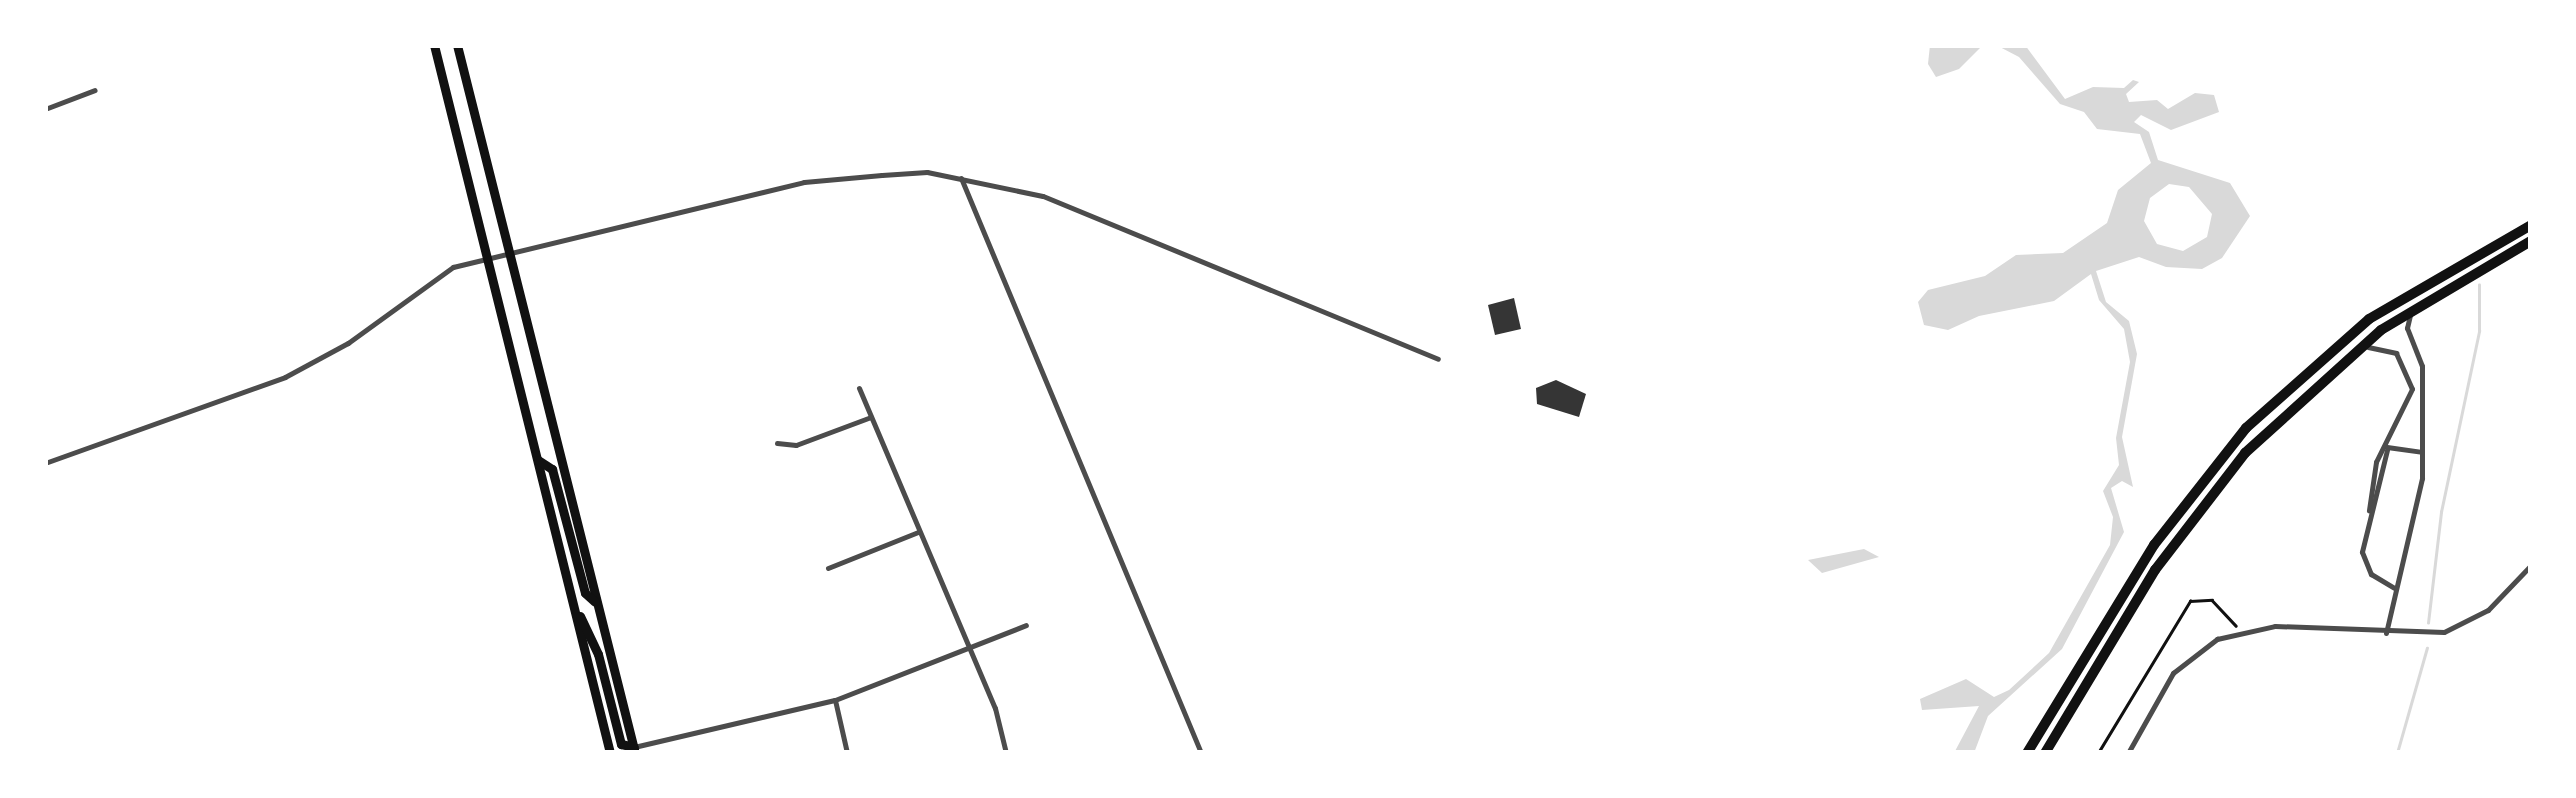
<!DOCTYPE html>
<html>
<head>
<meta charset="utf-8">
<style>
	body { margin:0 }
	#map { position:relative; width:2576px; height:798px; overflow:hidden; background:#fff; font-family:"Varela Round",sans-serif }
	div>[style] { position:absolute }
	.water>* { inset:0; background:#d9d9d9 }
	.stream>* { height:2.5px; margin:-1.25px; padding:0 1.25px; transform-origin:1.25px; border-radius:1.25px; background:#d9d9d9 }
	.building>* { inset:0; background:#353535 }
	.path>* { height:2.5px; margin:-1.25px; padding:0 1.25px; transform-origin:1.25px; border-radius:1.25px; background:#111 }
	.minor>* { height:5px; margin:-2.5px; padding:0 2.5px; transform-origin:2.5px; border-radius:2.5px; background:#4c4c4c }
	.primary>* { height:9px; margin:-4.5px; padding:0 4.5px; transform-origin:4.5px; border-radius:4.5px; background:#111 }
	.motorway>* { height:10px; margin:-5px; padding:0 5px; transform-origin:5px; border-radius:5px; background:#111 }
	span { translate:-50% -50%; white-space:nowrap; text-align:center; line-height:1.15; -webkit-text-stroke:9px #fff; paint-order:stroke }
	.frame { position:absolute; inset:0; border:48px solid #fff; pointer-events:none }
</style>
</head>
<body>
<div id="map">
	<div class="water">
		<i style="clip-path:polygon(1930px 45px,1983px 45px,1959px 69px,1936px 77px,1928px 64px)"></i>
		<i style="clip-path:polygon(evenodd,1996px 45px,2025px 45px,2065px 99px,2093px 87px,2124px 88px,2133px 80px,2139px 82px,2126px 94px,2129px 102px,2157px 100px,2168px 109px,2195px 93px,2214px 95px,2219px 112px,2171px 130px,2141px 115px,2134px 122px,2149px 132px,2158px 160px,2230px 183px,2250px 216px,2222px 258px,2202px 269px,2166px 267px,2139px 257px,2096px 271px,2106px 302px,2129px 321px,2137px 354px,2122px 437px,2133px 487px,2122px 481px,2111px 488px,2124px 532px,2062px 649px,1988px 716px,1974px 753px,1954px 753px,1979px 706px,1922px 710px,1920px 699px,1966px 679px,1994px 697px,2009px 690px,2049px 653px,2110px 545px,2113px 517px,2103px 491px,2119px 465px,2116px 438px,2130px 362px,2124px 329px,2099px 300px,2091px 274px,2054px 301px,1979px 316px,1948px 330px,1924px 325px,1918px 302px,1928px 290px,1985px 276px,2016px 255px,2063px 253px,2107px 223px,2118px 190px,2151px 163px,2140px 134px,2097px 129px,2084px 112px,2060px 104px,2019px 57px,1996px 45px,2169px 184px,2189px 187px,2212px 214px,2207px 237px,2183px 251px,2157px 244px,2144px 221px,2150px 198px,2169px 184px)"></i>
		<i style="clip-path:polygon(1864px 549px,1879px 557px,1822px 573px,1808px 560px)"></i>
	</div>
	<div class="stream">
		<i style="left:2428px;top:623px;width:112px;rotate:-83.3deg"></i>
		<i style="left:2441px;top:512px;width:185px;rotate:-78.1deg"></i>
		<i style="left:2479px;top:331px;width:46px;rotate:-90deg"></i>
		<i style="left:2397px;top:753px;width:109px;rotate:-74.1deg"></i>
	</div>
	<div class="building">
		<i style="clip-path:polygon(1514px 298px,1521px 329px,1495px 335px,1488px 305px)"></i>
		<i style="clip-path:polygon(1556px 380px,1586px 394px,1579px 417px,1537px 404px,1536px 388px)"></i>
	</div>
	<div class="path">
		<i style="left:2098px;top:753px;width:178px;rotate:-58.8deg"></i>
		<i style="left:2190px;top:601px;width:22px;rotate:-3deg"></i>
		<i style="left:2212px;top:600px;width:35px;rotate:47deg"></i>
	</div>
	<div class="minor">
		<i style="left:45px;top:109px;width:53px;rotate:-20.8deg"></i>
		<i style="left:961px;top:178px;width:623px;rotate:67.34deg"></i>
		<i style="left:2368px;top:347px;width:29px;rotate:12deg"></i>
		<i style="left:2396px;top:353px;width:39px;rotate:66deg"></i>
		<i style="left:2412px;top:389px;width:81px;rotate:116.3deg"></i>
		<i style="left:2376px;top:462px;width:49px;rotate:98.3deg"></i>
		<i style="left:859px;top:388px;width:348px;rotate:67deg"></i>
		<i style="left:995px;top:708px;width:46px;rotate:76.3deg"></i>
		<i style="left:777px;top:443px;width:19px;rotate:6deg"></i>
		<i style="left:796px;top:445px;width:80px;rotate:-20.5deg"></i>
		<i style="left:2387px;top:447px;width:35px;rotate:8deg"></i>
		<i style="left:2387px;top:450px;width:105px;rotate:103.8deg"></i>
		<i style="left:2362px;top:552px;width:24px;rotate:68deg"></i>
		<i style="left:2371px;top:574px;width:27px;rotate:31deg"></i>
		<i style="left:45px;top:463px;width:255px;rotate:-19.7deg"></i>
		<i style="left:285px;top:377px;width:72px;rotate:-28.4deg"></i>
		<i style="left:348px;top:343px;width:130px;rotate:-35.9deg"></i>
		<i style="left:453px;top:267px;width:361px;rotate:-13.6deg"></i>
		<i style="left:804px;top:182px;width:78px;rotate:-5.1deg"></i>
		<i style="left:882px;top:175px;width:45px;rotate:-3.8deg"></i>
		<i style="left:927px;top:172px;width:118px;rotate:11.7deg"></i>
		<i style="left:1043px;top:196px;width:427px;rotate:22.4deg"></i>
		<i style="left:828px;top:568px;width:97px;rotate:-21.8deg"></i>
		<i style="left:2386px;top:633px;width:159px;rotate:-76.9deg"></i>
		<i style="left:2422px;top:478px;width:112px;rotate:-90deg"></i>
		<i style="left:2422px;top:366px;width:41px;rotate:-111.5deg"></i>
		<i style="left:2407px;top:328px;width:13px;rotate:-77deg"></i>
		<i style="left:835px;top:700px;width:54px;rotate:77.2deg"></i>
		<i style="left:634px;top:747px;width:206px;rotate:-13.2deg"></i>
		<i style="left:835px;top:700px;width:205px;rotate:-21.4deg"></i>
		<i style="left:2128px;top:753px;width:92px;rotate:-60.6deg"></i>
		<i style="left:2173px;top:673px;width:56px;rotate:-37.7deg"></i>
		<i style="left:2217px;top:639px;width:59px;rotate:-12.6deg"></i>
		<i style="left:2275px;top:626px;width:169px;rotate:2deg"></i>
		<i style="left:2444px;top:632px;width:49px;rotate:-26.6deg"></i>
		<i style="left:2488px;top:610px;width:62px;rotate:-46.3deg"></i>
	</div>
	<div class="primary">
		<i style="left:434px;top:45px;width:730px;rotate:76.04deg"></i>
		<i style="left:457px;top:45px;width:730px;rotate:75.89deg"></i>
		<i style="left:538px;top:460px;width:17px;rotate:33deg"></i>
		<i style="left:552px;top:469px;width:128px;rotate:75.1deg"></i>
		<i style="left:585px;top:593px;width:13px;rotate:42deg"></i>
		<i style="left:580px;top:616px;width:42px;rotate:64.7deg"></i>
		<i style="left:598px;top:654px;width:93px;rotate:75.7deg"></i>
		<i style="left:621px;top:744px;width:13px;rotate:13deg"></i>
	</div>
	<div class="motorway">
		<i style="left:2027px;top:753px;width:244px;rotate:-58.6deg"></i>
		<i style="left:2154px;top:545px;width:149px;rotate:-51.8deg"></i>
		<i style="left:2246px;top:428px;width:164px;rotate:-41.5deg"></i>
		<i style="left:2369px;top:319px;width:187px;rotate:-30.1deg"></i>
		<i style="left:2045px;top:753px;width:214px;rotate:-59deg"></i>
		<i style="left:2155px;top:570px;width:148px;rotate:-52.4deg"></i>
		<i style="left:2245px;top:453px;width:183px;rotate:-42.1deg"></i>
		<i style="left:2381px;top:330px;width:174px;rotate:-30.7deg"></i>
	</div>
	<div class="frame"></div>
</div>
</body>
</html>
